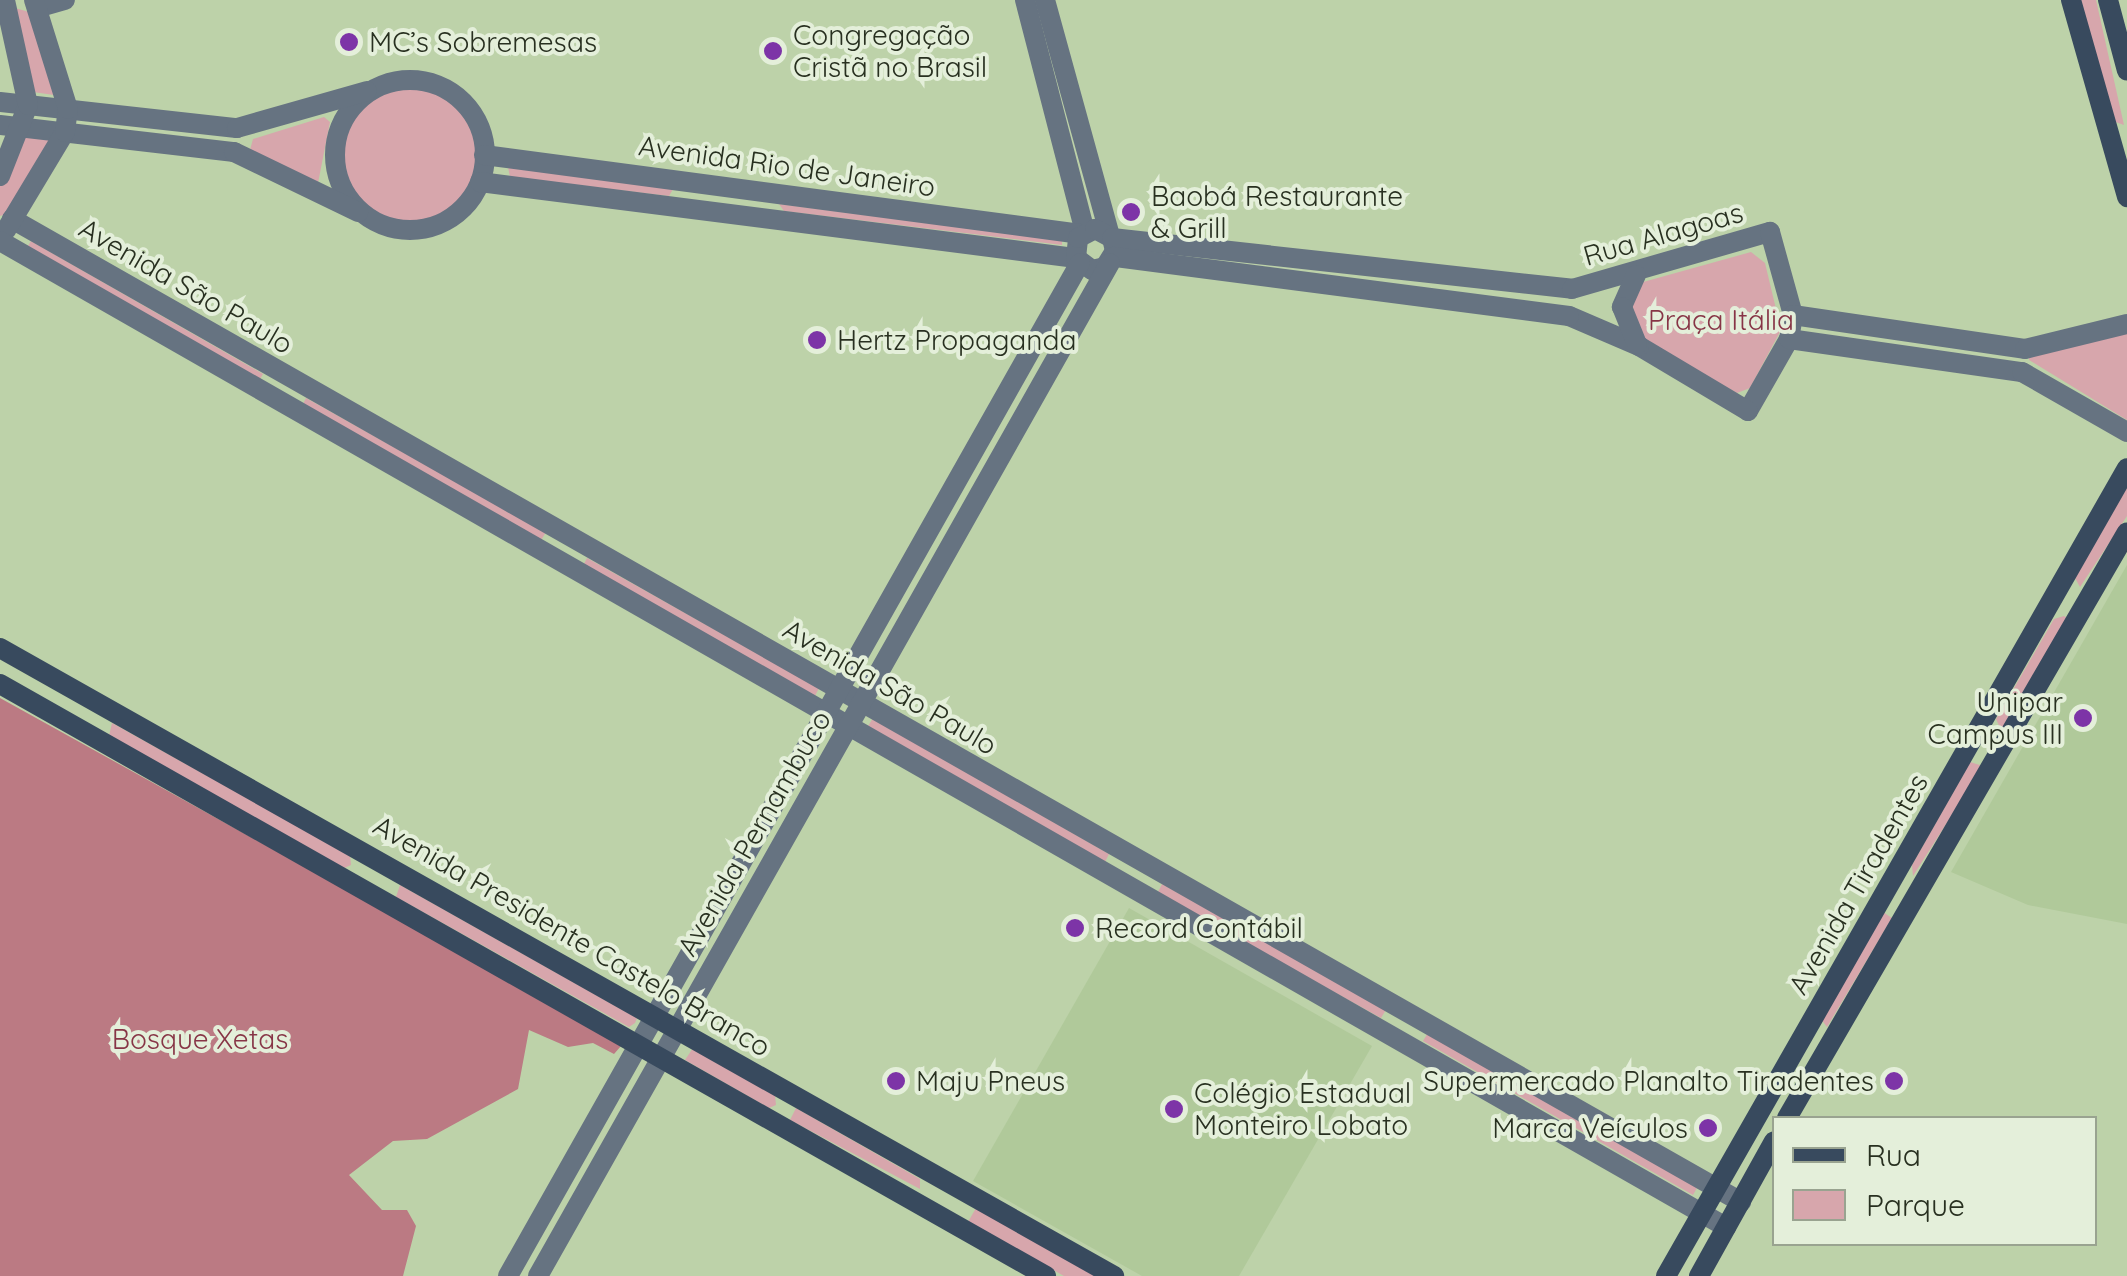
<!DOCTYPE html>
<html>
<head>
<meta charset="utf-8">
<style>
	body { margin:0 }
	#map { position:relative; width:2127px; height:1276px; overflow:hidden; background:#bdd2a9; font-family:Quicksand,sans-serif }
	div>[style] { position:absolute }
	.built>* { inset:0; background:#b0c99a }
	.green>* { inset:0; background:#d7a6ac }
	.round { border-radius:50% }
	.forest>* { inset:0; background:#bb7a83 }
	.tertiary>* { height:20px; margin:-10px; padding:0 10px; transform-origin:10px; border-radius:10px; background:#667381 }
	.tertiary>.ring { margin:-10px; padding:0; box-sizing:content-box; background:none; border:20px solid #667381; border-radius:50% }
	.secondary>* { height:20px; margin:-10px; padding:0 10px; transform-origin:10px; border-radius:10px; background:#384a5e }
	.dots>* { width:28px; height:28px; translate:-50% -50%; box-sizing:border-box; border:5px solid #e4efda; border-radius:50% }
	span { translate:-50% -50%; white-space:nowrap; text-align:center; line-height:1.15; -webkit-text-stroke:8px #e4efda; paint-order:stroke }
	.poi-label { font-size:28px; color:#283020 }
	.left { translate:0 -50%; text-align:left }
	.right { translate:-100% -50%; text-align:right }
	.street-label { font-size:28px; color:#283020 }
	.park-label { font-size:28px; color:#873546 }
	.legend { position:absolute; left:1772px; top:1116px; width:325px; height:130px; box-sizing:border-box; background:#e4efda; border:2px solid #99a390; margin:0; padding:12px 18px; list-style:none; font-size:30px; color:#283020 }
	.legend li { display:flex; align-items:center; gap:20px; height:50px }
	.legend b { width:50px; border:2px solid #99a390 }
</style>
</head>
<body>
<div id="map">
	<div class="built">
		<i style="clip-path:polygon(2127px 565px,2127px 924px,2028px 905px,1951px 872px)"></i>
		<i style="clip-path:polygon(1129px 908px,1372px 1046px,1239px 1276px,1142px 1276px,973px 1181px)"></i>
	</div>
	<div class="green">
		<i style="clip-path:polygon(2081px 0,2096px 0,2124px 125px,2113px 121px)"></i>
		<i style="clip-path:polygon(8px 6px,29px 12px,54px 95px,33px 92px)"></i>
		<i class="round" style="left:341px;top:86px;width:138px;height:138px"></i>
		<i style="clip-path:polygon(324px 117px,330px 122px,318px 183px,250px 150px,253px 139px)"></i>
		<i style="clip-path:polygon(26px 134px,54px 137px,9px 213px,0 216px,0 177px)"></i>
		<i style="clip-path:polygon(508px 167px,673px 188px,672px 191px,669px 196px,510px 177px)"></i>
		<i style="clip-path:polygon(779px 204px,1062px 240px,1062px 245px,784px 211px)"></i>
		<i style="clip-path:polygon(31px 241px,263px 374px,257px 384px,25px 251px)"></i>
		<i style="clip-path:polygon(1751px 252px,1765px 263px,1781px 330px,1750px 388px,1737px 393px,1643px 341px,1629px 295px,1636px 284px)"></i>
		<i style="clip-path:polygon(2127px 333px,2127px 420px,2029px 360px,2029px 357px)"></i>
		<i style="clip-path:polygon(306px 398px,546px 532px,540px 542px,301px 408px)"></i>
		<i style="clip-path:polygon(2127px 487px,2127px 516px,2080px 587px,2075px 578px)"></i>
		<i style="clip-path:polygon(587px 558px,819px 688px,814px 698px,582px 568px)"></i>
		<i style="clip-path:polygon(2064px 616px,2067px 618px,2002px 732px,1996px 719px,2054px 619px)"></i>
		<i style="clip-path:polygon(873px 718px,1109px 854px,1104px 864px,867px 728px)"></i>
		<i style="clip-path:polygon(112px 723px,350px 855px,351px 865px,342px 869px,109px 736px)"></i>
		<i style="clip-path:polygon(1970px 762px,1983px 766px,1913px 876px,1912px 865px)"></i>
		<i style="clip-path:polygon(1162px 884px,1387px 1008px,1381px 1018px,1157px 894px)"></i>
		<i style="clip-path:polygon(400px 885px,637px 1018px,635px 1023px,629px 1027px,396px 897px)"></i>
		<i style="clip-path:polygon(1883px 912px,1892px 918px,1827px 1027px,1821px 1019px)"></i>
		<i style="clip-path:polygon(1429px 1031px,1698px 1186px,1693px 1195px,1423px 1041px)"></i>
		<i style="clip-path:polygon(693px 1048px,775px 1095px,776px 1105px,769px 1108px,685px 1060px)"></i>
		<i style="clip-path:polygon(796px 1108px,920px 1179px,920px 1189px,790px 1120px)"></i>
		<i style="clip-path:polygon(976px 1208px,1096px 1276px,1064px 1276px,968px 1222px)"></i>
	</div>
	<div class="forest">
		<i style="clip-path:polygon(0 698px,615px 1039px,621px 1046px,614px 1054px,593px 1043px,568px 1047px,529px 1030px,518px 1089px,427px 1139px,393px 1141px,349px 1175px,382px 1210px,407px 1210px,416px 1226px,403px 1276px,0 1276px)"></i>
	</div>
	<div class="tertiary">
		<i style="left:1025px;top:0;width:240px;rotate:75.5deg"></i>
		<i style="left:1045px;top:0;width:245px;rotate:74.6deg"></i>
		<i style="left:37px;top:8px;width:29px;rotate:-16deg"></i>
		<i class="ring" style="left:335px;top:80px;width:130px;height:130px"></i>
		<i style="left:0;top:102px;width:238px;rotate:6.3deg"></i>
		<i style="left:237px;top:128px;width:135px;rotate:-15.9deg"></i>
		<i style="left:0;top:125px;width:236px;rotate:6.6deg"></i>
		<i style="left:234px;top:152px;width:138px;rotate:25.8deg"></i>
		<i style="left:484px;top:155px;width:602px;rotate:7.54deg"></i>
		<i style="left:0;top:176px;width:76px;rotate:-68.5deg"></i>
		<i style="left:28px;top:105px;width:107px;rotate:-102.4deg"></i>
		<i style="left:480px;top:182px;width:601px;rotate:7.27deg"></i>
		<i style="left:12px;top:219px;width:1989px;rotate:29.62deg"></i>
		<i style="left:6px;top:230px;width:114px;rotate:-59deg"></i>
		<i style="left:65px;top:132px;width:23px;rotate:-83deg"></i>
		<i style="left:68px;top:109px;width:114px;rotate:-107.3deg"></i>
		<i style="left:1112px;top:238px;width:13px;rotate:77deg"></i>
		<i style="left:1115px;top:251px;width:19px;rotate:122deg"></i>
		<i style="left:1105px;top:267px;width:13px;rotate:167deg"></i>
		<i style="left:1092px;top:270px;width:20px;rotate:-143deg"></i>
		<i style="left:1076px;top:258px;width:20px;rotate:-84deg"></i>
		<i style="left:1078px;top:238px;width:19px;rotate:-28deg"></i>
		<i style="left:1095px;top:229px;width:19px;rotate:28deg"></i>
		<i style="left:1112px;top:238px;width:463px;rotate:6.3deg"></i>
		<i style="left:1572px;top:289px;width:206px;rotate:-16.1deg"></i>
		<i style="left:1770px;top:232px;width:86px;rotate:74.5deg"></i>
		<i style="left:1793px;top:315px;width:24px;rotate:99deg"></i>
		<i style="left:1789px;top:339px;width:83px;rotate:119.7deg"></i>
		<i style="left:1748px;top:411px;width:127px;rotate:-149.2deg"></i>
		<i style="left:1639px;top:346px;width:76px;rotate:-156.8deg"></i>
		<i style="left:1569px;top:316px;width:459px;rotate:-172.6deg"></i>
		<i style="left:0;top:241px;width:1988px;rotate:29.74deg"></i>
		<i style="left:1636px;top:275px;width:35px;rotate:114deg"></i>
		<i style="left:1622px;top:307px;width:40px;rotate:68deg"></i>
		<i style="left:1793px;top:315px;width:234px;rotate:8.3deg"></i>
		<i style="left:2025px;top:349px;width:105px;rotate:-13.8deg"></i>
		<i style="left:1789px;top:339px;width:235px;rotate:8.1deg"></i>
		<i style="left:2022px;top:372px;width:121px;rotate:29.7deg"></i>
		<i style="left:508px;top:1276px;width:1163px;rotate:-60.55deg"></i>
		<i style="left:538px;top:1276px;width:1163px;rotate:-60.55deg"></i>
	</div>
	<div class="secondary">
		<i style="left:2071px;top:0;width:205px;rotate:74.1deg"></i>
		<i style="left:2108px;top:0;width:73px;rotate:75deg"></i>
		<i style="left:0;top:648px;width:1279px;rotate:29.41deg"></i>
		<i style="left:0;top:684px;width:1202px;rotate:29.51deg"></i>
		<i style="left:1787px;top:1118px;width:677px;rotate:-59.88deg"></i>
		<i style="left:1666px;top:1276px;width:930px;rotate:-60.29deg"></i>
		<i style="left:1699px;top:1276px;width:154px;rotate:-60.9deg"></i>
	</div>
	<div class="dots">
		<i style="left:349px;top:42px;background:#7d34a7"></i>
		<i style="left:773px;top:51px;background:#7d34a7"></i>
		<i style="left:1131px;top:212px;background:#7d34a7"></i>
		<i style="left:817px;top:340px;background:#7d34a7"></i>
		<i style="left:2083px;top:718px;background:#7d34a7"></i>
		<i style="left:1075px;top:928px;background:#7d34a7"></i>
		<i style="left:896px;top:1081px;background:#7d34a7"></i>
		<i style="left:1894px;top:1081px;background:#7d34a7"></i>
		<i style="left:1174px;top:1109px;background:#7d34a7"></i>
		<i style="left:1708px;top:1128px;background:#7d34a7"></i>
	</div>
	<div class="poi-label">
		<span class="left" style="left:793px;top:51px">Congregação<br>Cristã no Brasil</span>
		<span class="left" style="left:369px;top:42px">MC’s Sobremesas</span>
		<span class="left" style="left:1151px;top:212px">Baobá Restaurante<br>&amp; Grill</span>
		<span class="left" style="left:837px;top:340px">Hertz Propaganda</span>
		<span class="right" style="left:2063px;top:718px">Unipar<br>Campus III</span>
		<span class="left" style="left:1095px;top:928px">Record Contábil</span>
		<span class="left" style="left:916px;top:1081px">Maju Pneus</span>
		<span class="right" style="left:1874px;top:1081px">Supermercado Planalto Tiradentes</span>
		<span class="left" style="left:1194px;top:1109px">Colégio Estadual<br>Monteiro Lobato</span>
		<span class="right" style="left:1688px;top:1128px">Marca Veículos</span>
	</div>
	<div class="street-label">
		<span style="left:787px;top:166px;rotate:8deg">Avenida Rio de Janeiro</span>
		<span style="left:1663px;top:234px;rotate:-16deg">Rua Alagoas</span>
		<span style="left:186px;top:286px;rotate:30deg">Avenida São Paulo</span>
		<span style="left:890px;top:687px;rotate:30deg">Avenida São Paulo</span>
		<span style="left:754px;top:833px;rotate:-60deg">Avenida Pernambuco</span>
		<span style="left:1858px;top:884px;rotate:-60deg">Avenida Tiradentes</span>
		<span style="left:572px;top:936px;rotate:30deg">Avenida Presidente Castelo Branco</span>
	</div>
	<div class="park-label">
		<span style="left:1721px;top:320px">Praça Itália</span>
		<span style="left:200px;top:1039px">Bosque Xetas</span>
	</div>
	<ul class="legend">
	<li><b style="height:12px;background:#384a5e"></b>Rua</li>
	<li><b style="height:28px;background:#d7a6ac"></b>Parque</li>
	</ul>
</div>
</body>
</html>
